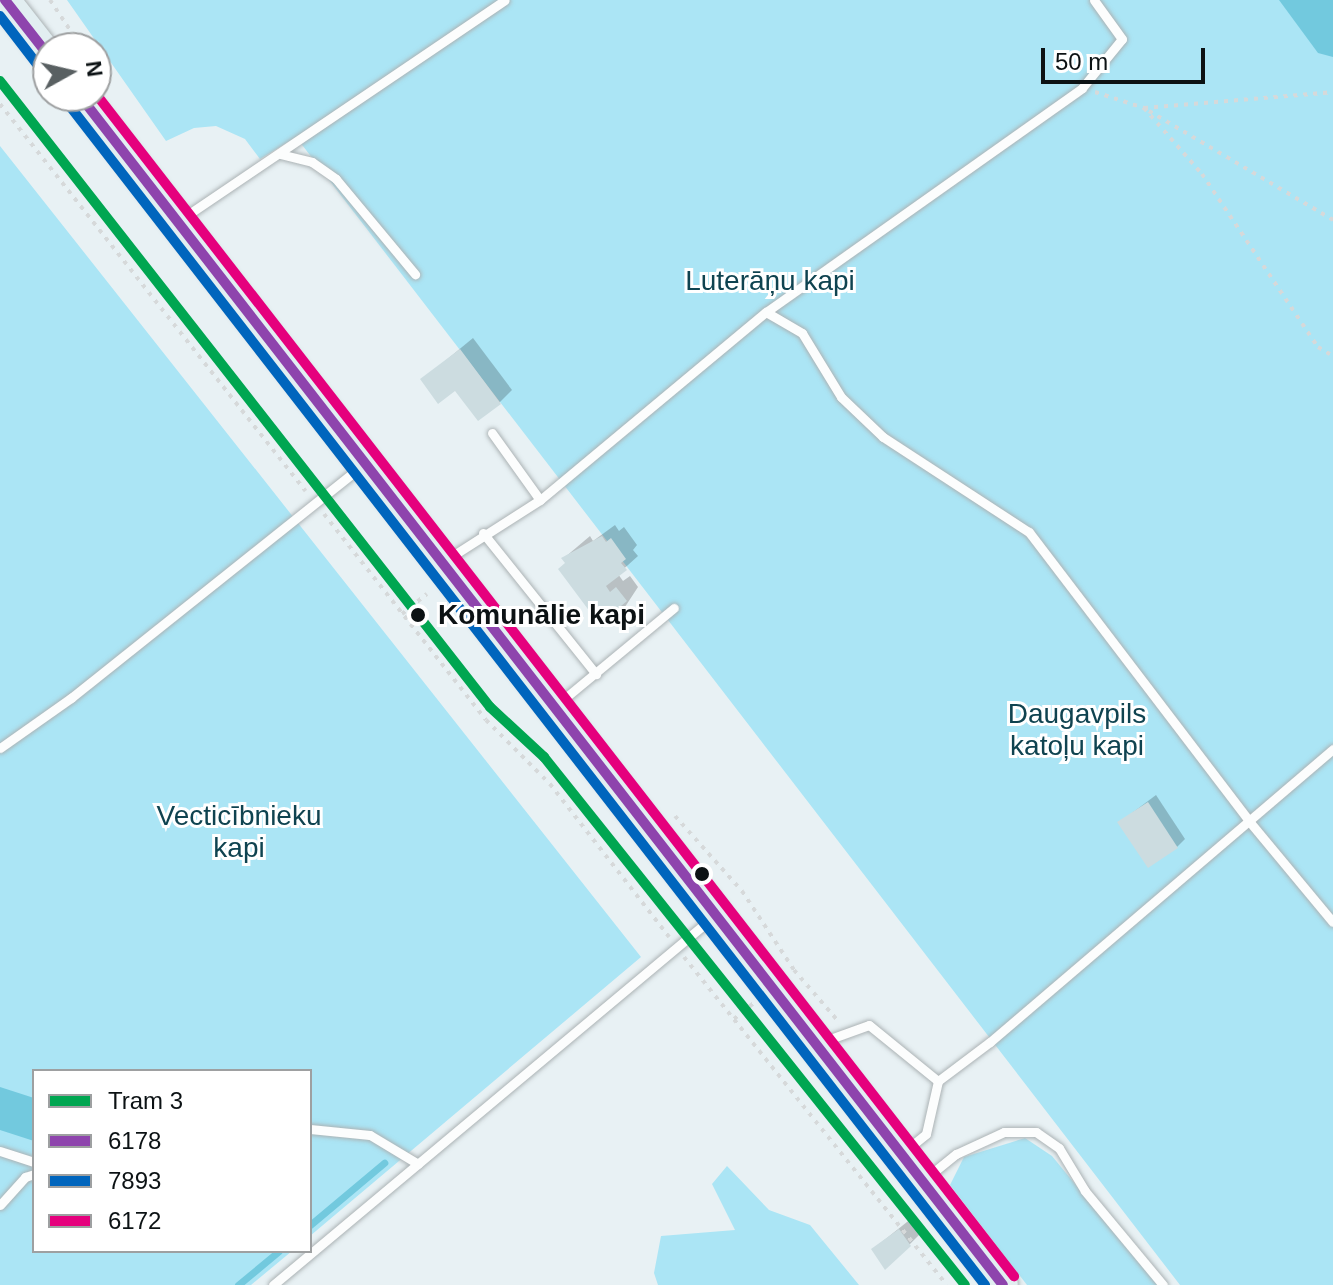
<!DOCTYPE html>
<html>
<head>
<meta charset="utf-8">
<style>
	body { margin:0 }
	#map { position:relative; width:1333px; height:1285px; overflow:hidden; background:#e8f1f4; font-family:Helvetica,sans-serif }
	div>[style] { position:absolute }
	.green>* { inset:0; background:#abe5f5 }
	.water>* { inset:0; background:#72c9de }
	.shadow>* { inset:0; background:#0003 }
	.stream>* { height:7px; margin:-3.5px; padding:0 3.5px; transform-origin:3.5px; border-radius:3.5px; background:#72c9de }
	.building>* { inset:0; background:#ccdce0 }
	.path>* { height:4px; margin-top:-2px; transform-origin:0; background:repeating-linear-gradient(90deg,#d6d9da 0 4px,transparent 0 10px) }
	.roads { filter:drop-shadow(0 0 2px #acb3b5) drop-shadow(0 0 2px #acb3b5) }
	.lane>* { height:9px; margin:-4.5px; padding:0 4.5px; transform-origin:4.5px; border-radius:4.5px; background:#fcfdfd }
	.primary>* { height:30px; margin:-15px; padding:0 15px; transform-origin:15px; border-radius:15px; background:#e2eef1 }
	.bus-1>* { height:10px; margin:-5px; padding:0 5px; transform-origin:5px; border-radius:5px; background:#8e44ad }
	.bus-2>* { height:10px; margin:-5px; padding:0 5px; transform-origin:5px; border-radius:5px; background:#0065bd }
	.bus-3>* { height:10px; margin:-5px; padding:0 5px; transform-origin:5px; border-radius:5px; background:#e5007d }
	.tram-1>* { height:10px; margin:-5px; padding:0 5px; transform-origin:5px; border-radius:5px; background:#00a651 }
	.dots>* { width:22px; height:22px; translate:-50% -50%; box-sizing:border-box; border:4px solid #fff; border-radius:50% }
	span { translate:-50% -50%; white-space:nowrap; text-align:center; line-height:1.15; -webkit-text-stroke:6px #fff; paint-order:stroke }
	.park-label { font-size:28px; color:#0f4350 }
	.stop-label { font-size:28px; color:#0c1214; font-weight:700 }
	.left { translate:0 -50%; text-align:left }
	.legend { position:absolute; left:32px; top:1069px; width:280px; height:184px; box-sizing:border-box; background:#fff; border:2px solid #9ea0a1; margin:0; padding:10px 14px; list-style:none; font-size:24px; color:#0c1214 }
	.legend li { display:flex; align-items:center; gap:16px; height:40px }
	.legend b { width:40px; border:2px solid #9ea0a1 }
	.north { position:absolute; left:32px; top:32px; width:80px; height:80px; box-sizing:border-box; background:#fff; border:2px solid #9ea0a1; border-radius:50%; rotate:82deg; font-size:22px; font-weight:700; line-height:32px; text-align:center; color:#0c1214 }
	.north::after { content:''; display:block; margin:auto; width:28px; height:36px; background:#596062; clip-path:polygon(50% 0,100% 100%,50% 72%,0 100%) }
	.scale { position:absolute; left:1041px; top:48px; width:164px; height:36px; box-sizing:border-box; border:4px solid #0c1214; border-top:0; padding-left:10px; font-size:24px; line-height:28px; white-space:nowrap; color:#0c1214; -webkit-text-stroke:6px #fff; paint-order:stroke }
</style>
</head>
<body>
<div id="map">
	<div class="green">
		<i style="clip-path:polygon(67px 0,1333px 0,1333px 1285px,1180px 1285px,296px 137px,260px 159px,245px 139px,216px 126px,194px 128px,166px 141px)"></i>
		<i style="clip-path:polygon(0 146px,641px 957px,310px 1236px,310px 1071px,34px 1071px,34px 1251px,292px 1251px,251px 1285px,0 1285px)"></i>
		<i style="clip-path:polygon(1025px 1138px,1052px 1156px,1158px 1285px,1027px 1285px,950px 1185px,964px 1157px)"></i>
		<i style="clip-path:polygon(727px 1166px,769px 1210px,810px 1225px,859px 1285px,658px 1285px,654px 1273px,661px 1236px,735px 1230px,712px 1184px)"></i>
	</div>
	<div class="water">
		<i style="clip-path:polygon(1279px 0,1333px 0,1333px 57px,1318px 53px)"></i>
		<i style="clip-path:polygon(0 1087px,34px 1098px,34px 1141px,0 1130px)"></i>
	</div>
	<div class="shadow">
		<i style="clip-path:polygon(473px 338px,512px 390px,499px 403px,422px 380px)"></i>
		<i style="clip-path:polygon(615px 525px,619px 531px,624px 527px,637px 545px,633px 550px,638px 556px,618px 574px,623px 581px,630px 576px,638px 587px,623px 610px,564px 558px,590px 536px,593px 541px)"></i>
		<i style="clip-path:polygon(1156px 795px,1185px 839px,1177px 847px,1120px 822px)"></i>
		<i style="clip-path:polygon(912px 1218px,922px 1232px,910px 1244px,873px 1249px)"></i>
	</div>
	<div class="stream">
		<i style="left:310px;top:1225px;width:97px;rotate:-40deg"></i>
		<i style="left:238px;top:1285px;width:53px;rotate:-39.7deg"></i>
	</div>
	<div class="building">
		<i style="clip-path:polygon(460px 349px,501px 404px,478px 421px,455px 391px,438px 404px,420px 379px)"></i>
		<i style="clip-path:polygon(602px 536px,606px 542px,611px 538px,626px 559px,621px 563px,627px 570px,606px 586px,610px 592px,616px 587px,627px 601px,621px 606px,624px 611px,602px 628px,558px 569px,565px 563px,561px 558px)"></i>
		<i style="clip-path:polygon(1148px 802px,1178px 848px,1148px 868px,1117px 822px)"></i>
		<i style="clip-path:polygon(899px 1229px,911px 1246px,885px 1270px,871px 1249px)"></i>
	</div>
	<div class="path">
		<i style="left:50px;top:0;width:58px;rotate:56.3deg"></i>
		<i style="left:96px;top:69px;width:14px;rotate:56deg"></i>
		<i style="left:1095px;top:92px;width:52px;rotate:18.1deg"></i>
		<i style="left:1144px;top:108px;width:88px;rotate:48.7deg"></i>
		<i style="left:1202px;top:174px;width:208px;rotate:56.2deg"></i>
		<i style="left:1318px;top:347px;width:17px;rotate:31deg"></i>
		<i style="left:0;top:104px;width:493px;rotate:51.7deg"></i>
		<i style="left:1144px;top:108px;width:190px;rotate:-4.8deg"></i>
		<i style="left:1149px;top:111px;width:214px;rotate:30.6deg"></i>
		<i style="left:324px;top:514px;width:262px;rotate:51.8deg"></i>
		<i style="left:486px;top:720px;width:91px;rotate:45deg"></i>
		<i style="left:550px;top:784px;width:194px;rotate:52.1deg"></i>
		<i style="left:402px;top:614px;width:32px;rotate:-39deg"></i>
		<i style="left:675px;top:816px;width:101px;rotate:48.2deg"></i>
		<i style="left:742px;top:891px;width:95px;rotate:56.6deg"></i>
		<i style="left:794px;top:970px;width:67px;rotate:49.2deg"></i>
		<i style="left:684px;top:957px;width:420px;rotate:51.3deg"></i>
		<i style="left:734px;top:1019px;width:26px;rotate:-39deg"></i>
	</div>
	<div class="roads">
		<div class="lane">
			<i style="left:280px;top:154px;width:33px;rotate:14deg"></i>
			<i style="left:312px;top:162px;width:29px;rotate:35deg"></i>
			<i style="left:336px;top:179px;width:124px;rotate:50.3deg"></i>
			<i style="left:180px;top:220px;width:392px;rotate:-34.1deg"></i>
			<i style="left:766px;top:312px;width:42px;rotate:30.3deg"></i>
			<i style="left:802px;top:333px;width:75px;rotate:58.6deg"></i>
			<i style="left:841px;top:397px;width:58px;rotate:43.6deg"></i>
			<i style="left:883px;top:437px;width:174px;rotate:33.1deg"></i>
			<i style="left:1029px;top:532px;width:363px;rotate:52.7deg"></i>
			<i style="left:1249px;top:821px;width:131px;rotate:50.3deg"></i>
			<i style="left:492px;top:433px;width:82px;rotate:54.4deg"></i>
			<i style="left:483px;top:533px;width:181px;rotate:51.3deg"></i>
			<i style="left:446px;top:560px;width:112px;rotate:-32.6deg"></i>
			<i style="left:540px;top:500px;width:294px;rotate:-39.8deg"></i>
			<i style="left:766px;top:312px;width:387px;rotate:-35.3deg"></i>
			<i style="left:1082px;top:88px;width:63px;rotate:-50.8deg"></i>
			<i style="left:1122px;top:39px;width:48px;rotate:-125.7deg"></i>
			<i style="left:559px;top:703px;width:149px;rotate:-39.6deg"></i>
			<i style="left:0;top:748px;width:87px;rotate:-35.2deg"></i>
			<i style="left:71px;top:698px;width:372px;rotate:-38.6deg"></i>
			<i style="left:819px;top:1043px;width:53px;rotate:-19.8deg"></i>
			<i style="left:869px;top:1025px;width:89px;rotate:39.1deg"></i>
			<i style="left:938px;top:1081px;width:54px;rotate:102.8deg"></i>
			<i style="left:926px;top:1134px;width:28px;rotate:141deg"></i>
			<i style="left:938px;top:1081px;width:65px;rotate:-36.9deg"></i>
			<i style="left:990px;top:1042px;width:451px;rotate:-40.5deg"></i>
			<i style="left:310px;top:1129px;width:60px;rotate:5.7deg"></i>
			<i style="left:370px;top:1135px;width:56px;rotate:31.1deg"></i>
			<i style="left:0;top:1151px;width:36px;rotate:18deg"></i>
			<i style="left:925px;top:1179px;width:40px;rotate:-39deg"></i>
			<i style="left:956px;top:1154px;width:53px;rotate:-24.6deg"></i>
			<i style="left:1004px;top:1132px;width:32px"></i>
			<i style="left:1036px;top:1132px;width:28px;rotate:35deg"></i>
			<i style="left:1059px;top:1148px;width:50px;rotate:58.8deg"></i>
			<i style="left:1085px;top:1191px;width:122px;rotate:50.3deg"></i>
			<i style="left:0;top:1205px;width:38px;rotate:-48deg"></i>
			<i style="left:25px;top:1177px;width:9px;rotate:-18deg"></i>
			<i style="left:273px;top:1285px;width:574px;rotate:-39.91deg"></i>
		</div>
		<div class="primary">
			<i style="left:5px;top:0;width:70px;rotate:52deg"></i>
			<i style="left:80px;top:96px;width:1505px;rotate:52.18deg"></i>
		</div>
	</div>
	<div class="bus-1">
		<i style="left:5px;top:0;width:70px;rotate:52deg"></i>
		<i style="left:80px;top:96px;width:1505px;rotate:52.18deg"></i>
	</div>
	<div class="bus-2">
		<i style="left:0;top:16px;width:61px;rotate:52.4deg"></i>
		<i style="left:69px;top:105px;width:1494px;rotate:52.18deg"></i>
	</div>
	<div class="bus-3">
		<i style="left:96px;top:94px;width:1497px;rotate:52.17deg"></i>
	</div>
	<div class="tram-1">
		<i style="left:0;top:81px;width:795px;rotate:51.95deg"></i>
		<i style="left:490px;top:707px;width:74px;rotate:42.8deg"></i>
		<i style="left:544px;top:757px;width:675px;rotate:51.43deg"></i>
	</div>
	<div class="dots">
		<i style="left:418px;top:615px;background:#0c1214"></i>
		<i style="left:702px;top:874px;background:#0c1214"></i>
	</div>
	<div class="park-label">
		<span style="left:770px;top:281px">Luterāņu kapi</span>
		<span style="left:1077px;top:730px">Daugavpils<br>katoļu kapi</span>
		<span style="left:239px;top:832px">Vecticībnieku<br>kapi</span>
	</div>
	<div class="stop-label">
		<span class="left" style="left:438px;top:615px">Komunālie kapi</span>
	</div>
	<ul class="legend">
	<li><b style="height:10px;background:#00a651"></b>Tram 3</li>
	<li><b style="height:10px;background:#8e44ad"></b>6178</li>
	<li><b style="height:10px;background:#0065bd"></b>7893</li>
	<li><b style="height:10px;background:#e5007d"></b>6172</li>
	</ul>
	<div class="north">N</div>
	<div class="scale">50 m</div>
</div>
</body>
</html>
